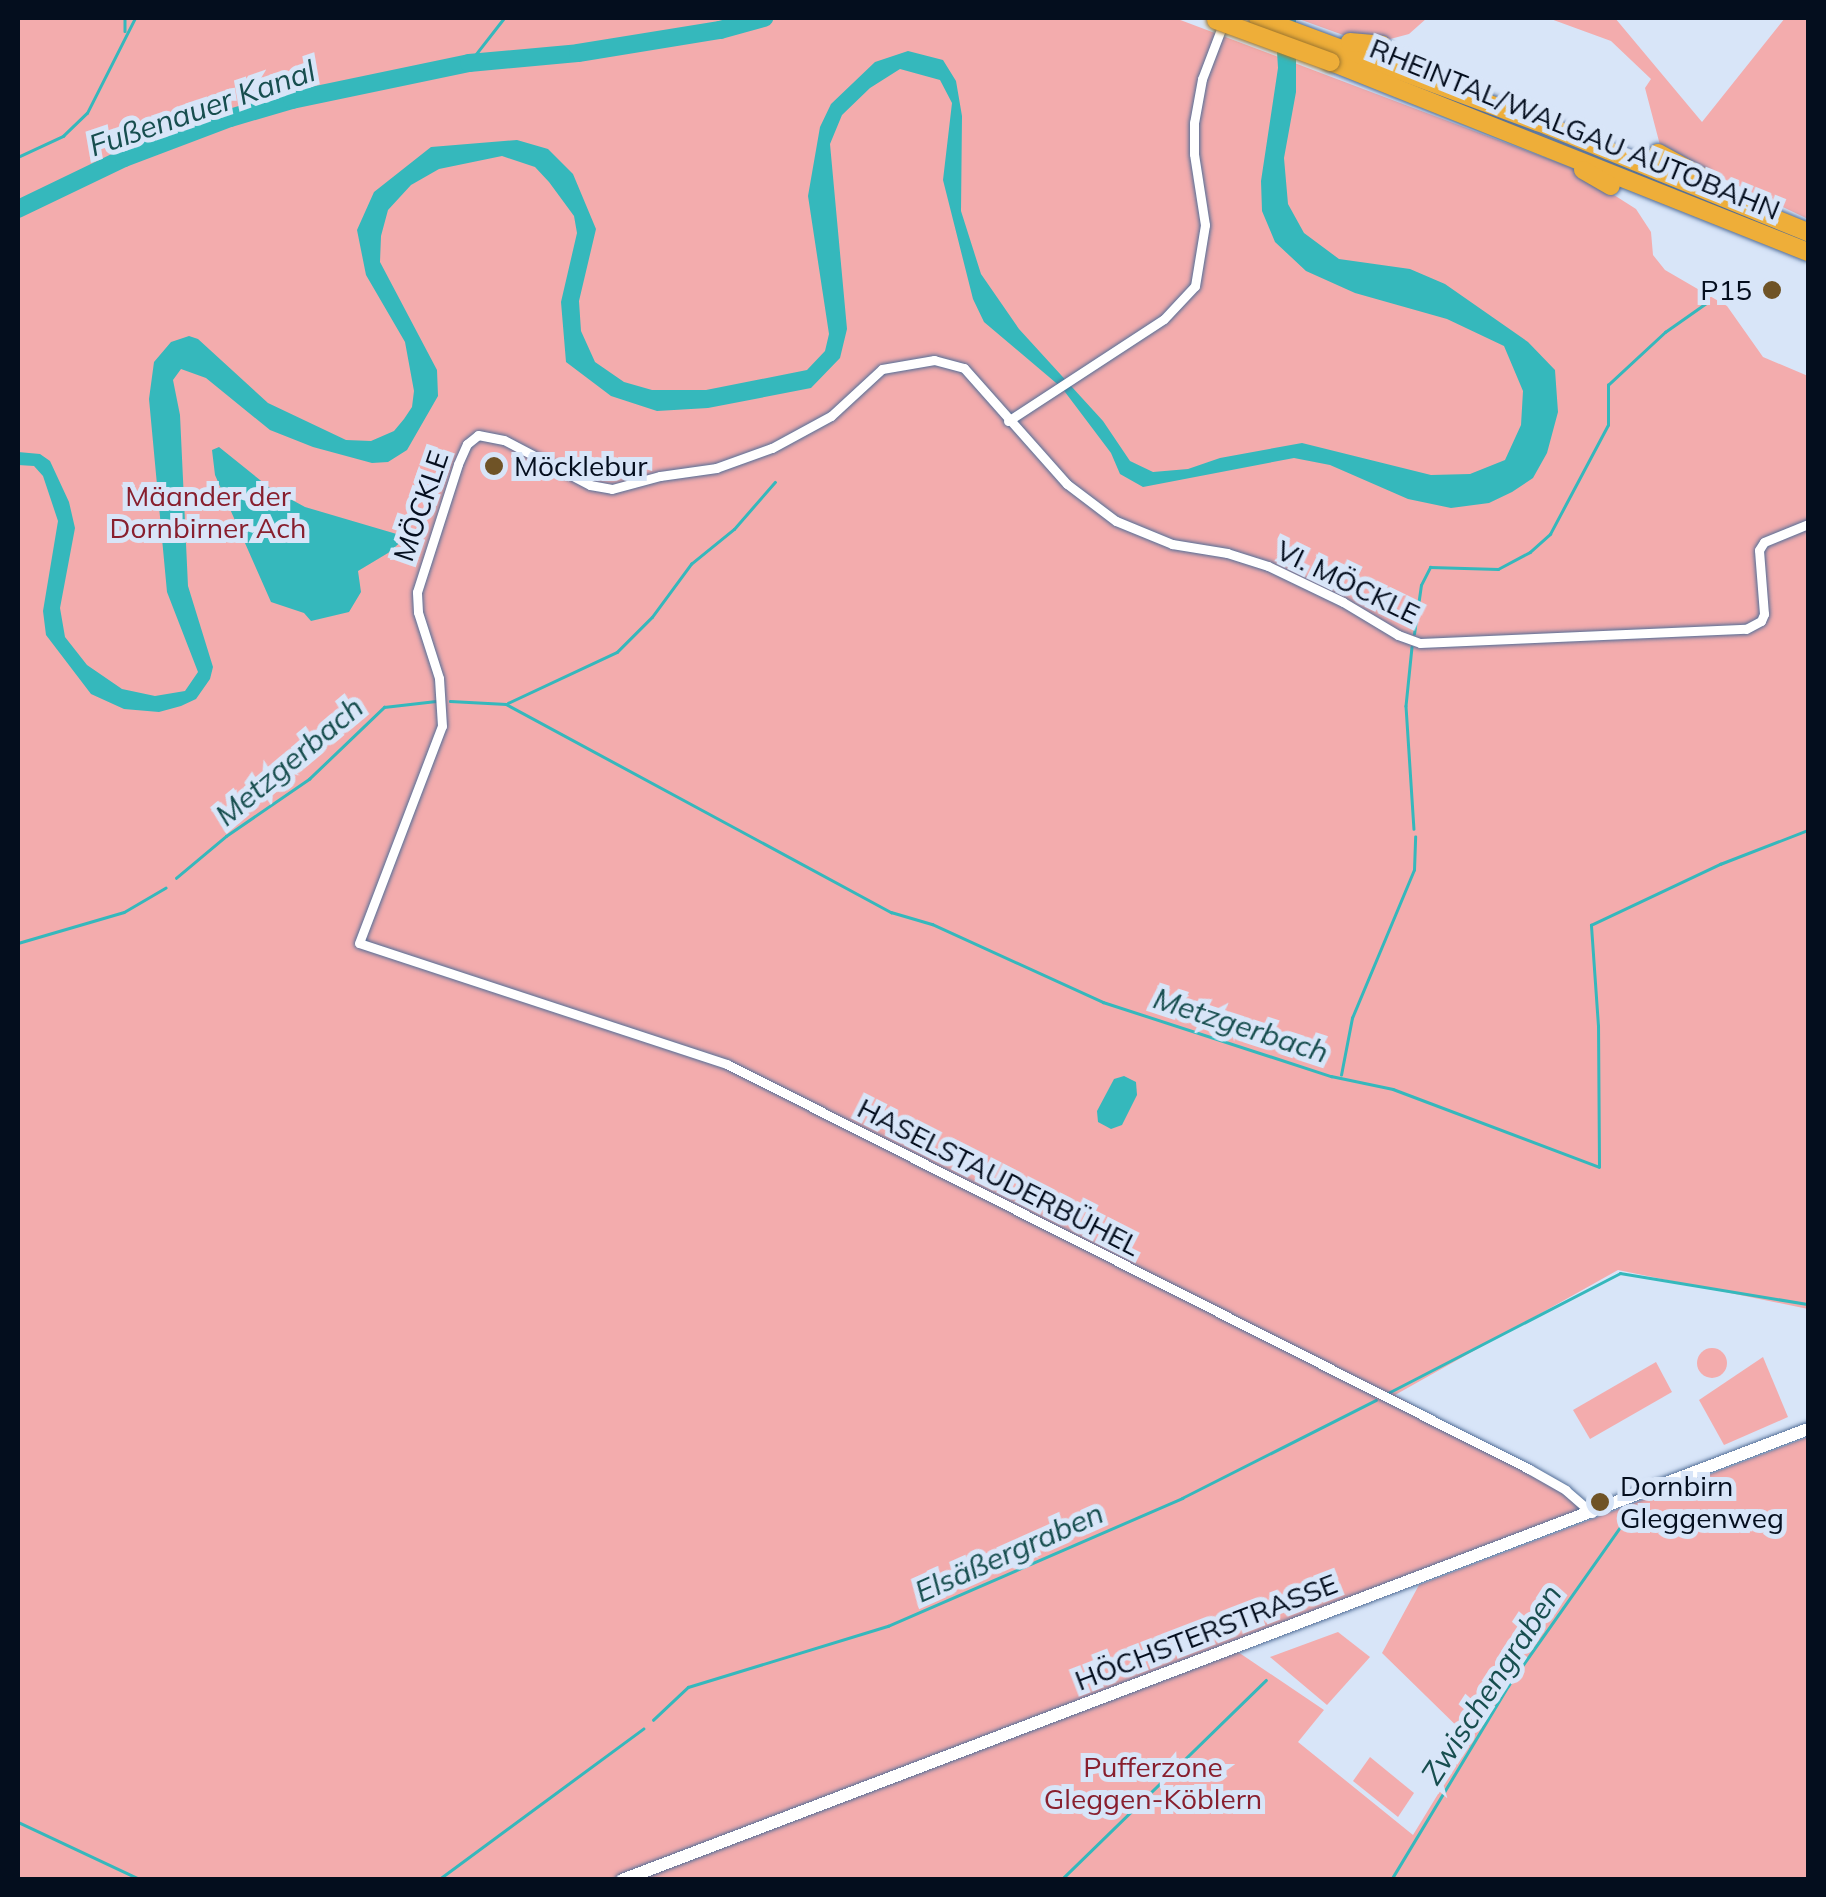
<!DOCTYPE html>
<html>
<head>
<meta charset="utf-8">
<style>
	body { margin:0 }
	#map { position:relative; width:1826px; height:1897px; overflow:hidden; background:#d8e5f8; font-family:Mulish,sans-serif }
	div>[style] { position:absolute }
	.green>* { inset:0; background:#f3acad }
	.round { border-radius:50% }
	.water>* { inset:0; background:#35b8bc }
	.stream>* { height:2.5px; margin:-1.25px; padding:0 1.25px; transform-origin:1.25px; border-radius:1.25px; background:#35b8bc }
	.river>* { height:18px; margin:-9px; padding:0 9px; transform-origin:9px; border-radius:9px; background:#35b8bc }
	.roads { filter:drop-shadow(0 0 2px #516d97) drop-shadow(0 0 2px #516d97) }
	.minor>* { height:9px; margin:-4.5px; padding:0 4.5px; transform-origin:4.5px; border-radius:4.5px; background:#fff }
	.secondary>* { height:12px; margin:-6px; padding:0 6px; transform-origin:6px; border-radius:6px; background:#fff }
	.motorway>* { height:18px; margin:-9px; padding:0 9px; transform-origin:9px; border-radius:9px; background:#eeae39 }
	.bridges { filter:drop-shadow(0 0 2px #9c7630) drop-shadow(0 0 2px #9c7630) }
	.motorway-bridge>* { height:18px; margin:-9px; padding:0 9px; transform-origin:9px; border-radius:9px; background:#eeae39 }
	.dots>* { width:28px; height:28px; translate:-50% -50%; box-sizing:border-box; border:5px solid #d8e5f8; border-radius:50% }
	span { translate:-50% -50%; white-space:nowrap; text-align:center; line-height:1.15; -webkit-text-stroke:10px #d8e5f8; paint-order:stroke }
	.street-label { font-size:28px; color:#040e1e }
	.poi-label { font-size:28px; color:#040e1e }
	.right { translate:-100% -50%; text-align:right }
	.left { translate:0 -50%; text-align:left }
	.park-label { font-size:28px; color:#881f2e }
	.water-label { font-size:30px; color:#174e4f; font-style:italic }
	.frame { position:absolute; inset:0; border:20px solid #040e1e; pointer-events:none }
</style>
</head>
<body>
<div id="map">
	<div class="green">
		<i style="clip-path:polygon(18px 18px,1175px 18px,1570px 167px,1636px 209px,1651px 232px,1653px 255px,1665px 270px,1727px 306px,1763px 357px,1808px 376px,1808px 1309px,1618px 1270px,1395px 1395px,1562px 1490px,1584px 1512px,610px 1879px,18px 1879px)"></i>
		<i style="clip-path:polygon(1296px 18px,1427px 18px,1409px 34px,1379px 42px,1357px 40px)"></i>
		<i style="clip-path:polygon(1548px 18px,1615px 18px,1702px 122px,1785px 18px,1808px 18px,1808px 219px,1661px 149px,1645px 88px,1651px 79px,1611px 41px)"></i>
		<i class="round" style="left:1697px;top:1348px;width:30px;height:30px"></i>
		<i style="clip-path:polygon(1763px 1357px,1788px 1417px,1724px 1445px,1699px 1400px)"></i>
		<i style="clip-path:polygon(1656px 1362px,1672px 1392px,1590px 1439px,1573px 1410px)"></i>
		<i style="clip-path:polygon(1808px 1437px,1808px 1879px,637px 1880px,1238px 1652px,1324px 1710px,1298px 1742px,1413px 1835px,1471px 1740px,1382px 1653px,1419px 1585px)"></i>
		<i style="clip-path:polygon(1338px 1632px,1370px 1657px,1327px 1705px,1270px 1657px)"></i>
		<i style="clip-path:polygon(1370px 1757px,1414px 1793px,1398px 1817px,1353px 1781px)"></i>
	</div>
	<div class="water">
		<i style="clip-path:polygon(1275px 18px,1296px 18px,1296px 92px,1284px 158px,1288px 204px,1304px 233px,1339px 259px,1410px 269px,1445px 284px,1528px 342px,1555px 370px,1558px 412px,1547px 453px,1533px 478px,1512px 492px,1489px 503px,1451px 508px,1408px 499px,1330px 465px,1294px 458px,1143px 487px,1120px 474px,1111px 453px,1062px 388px,984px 322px,973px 299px,943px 180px,952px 103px,940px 80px,900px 69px,870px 88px,842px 115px,830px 144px,847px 329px,840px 358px,811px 388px,708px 408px,657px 411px,611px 396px,566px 362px,561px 302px,577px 233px,574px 216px,549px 182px,535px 167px,502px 156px,439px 169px,411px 185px,388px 210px,381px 236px,380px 262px,437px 370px,438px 396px,407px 450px,388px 462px,372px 463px,313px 447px,270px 430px,206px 378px,181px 369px,173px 380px,180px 415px,188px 586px,213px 667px,210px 679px,196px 699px,181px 706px,159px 712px,124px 709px,91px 694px,46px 635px,43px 611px,58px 521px,43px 476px,34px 466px,18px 465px,18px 452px,40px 454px,50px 461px,69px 502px,75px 528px,60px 608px,65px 637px,87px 665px,122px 689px,155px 696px,185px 691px,198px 672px,167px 592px,149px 399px,154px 362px,171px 342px,189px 336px,198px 339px,268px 403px,346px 440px,371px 441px,394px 431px,404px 419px,412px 407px,414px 391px,405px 342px,366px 275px,357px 230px,374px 192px,431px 147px,517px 140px,548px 149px,573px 174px,596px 229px,579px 301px,581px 331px,595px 362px,624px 382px,652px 390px,706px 390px,807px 370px,825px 351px,829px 334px,808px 196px,820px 127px,831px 104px,875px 62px,908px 51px,943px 60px,956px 81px,962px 116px,961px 211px,981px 274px,1019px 329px,1103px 421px,1130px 461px,1153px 472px,1188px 469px,1220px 458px,1302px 443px,1431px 475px,1470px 474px,1505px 460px,1521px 425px,1523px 391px,1504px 346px,1447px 319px,1355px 293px,1306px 271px,1275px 242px,1262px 211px,1261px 181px,1278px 68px)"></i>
		<i style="clip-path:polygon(219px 447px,270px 488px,305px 507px,400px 535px,403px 540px,388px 553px,358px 571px,361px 592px,349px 612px,311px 621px,304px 613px,271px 602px,215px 475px,212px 450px)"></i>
		<i style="clip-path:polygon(1124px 1076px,1136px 1082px,1137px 1095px,1122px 1125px,1111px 1129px,1098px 1122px,1097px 1111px,1114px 1079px)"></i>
	</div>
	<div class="stream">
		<i style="left:125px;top:18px;width:13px;rotate:90deg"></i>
		<i style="left:469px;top:63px;width:57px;rotate:-52.1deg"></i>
		<i style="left:18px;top:157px;width:50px;rotate:-25deg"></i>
		<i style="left:63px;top:136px;width:33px;rotate:-44deg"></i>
		<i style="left:87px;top:113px;width:106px;rotate:-63.2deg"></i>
		<i style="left:1414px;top:634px;width:49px;rotate:-81.9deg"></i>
		<i style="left:1421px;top:585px;width:20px;rotate:-63deg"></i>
		<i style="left:1430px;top:567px;width:68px;rotate:1.7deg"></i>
		<i style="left:1498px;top:569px;width:36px;rotate:-28deg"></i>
		<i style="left:1530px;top:552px;width:27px;rotate:-42deg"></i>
		<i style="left:1550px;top:534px;width:123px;rotate:-62deg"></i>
		<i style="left:1608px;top:425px;width:40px;rotate:-90deg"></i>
		<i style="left:1608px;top:385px;width:78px;rotate:-42.9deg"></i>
		<i style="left:1665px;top:332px;width:49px;rotate:-35deg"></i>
		<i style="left:1412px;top:647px;width:59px;rotate:95.8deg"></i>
		<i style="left:1406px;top:706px;width:123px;rotate:86.3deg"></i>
		<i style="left:450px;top:701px;width:56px;rotate:3.1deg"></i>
		<i style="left:506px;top:704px;width:438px;rotate:28.4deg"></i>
		<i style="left:891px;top:912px;width:43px;rotate:16.3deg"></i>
		<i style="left:932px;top:924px;width:188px;rotate:24.5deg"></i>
		<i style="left:1103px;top:1002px;width:240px;rotate:18deg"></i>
		<i style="left:1331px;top:1076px;width:63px;rotate:11.8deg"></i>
		<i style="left:1393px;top:1089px;width:220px;rotate:20.7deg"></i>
		<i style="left:1599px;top:1167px;width:141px;rotate:-90.4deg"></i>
		<i style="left:1598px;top:1026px;width:101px;rotate:-94deg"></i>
		<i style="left:1591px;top:925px;width:143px;rotate:-25.3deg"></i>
		<i style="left:1720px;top:864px;width:94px;rotate:-21.1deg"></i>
		<i style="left:508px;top:703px;width:120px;rotate:-25.1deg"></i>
		<i style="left:617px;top:652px;width:49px;rotate:-45deg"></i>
		<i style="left:652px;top:617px;width:66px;rotate:-53.7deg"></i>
		<i style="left:691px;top:564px;width:55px;rotate:-39.1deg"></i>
		<i style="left:734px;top:529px;width:62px;rotate:-48.9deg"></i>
		<i style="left:176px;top:878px;width:65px;rotate:-40deg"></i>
		<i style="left:226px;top:836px;width:101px;rotate:-34.5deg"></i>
		<i style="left:309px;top:779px;width:104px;rotate:-43.8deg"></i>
		<i style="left:384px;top:707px;width:52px;rotate:-6.6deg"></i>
		<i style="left:18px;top:943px;width:110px;rotate:-16.3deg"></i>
		<i style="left:124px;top:912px;width:48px;rotate:-30.3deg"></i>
		<i style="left:1341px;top:1075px;width:58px;rotate:-79.1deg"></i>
		<i style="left:1352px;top:1018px;width:160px;rotate:-67.3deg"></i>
		<i style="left:1414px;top:870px;width:33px;rotate:-88deg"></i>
		<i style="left:1388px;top:1393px;width:261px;rotate:-27.3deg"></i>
		<i style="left:1620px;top:1273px;width:191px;rotate:9.4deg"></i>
		<i style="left:653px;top:1720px;width:48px;rotate:-43.3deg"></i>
		<i style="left:688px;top:1687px;width:209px;rotate:-17deg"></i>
		<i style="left:888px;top:1626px;width:321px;rotate:-23.5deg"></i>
		<i style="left:1182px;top:1498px;width:217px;rotate:-26.8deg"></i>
		<i style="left:18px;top:1822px;width:137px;rotate:25.1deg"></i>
		<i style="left:438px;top:1880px;width:255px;rotate:-36.4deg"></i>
		<i style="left:1061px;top:1880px;width:286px;rotate:-44.3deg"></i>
		<i style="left:1391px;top:1880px;width:227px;rotate:-58.9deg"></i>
		<i style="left:1508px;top:1686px;width:212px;rotate:-54.8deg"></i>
	</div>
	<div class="river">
		<i style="left:18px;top:209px;width:118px;rotate:-25.7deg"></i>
		<i style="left:124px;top:158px;width:113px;rotate:-20.7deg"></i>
		<i style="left:230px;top:118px;width:65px;rotate:-16.2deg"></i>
		<i style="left:292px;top:100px;width:181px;rotate:-11.8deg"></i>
		<i style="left:469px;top:63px;width:109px;rotate:-5.2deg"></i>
		<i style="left:578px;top:53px;width:144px;rotate:-9.2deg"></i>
		<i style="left:720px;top:30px;width:46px;rotate:-15.3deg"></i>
	</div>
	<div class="roads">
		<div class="minor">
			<i style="left:1008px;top:421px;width:186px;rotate:-33.2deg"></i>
			<i style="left:1164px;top:319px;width:45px;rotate:-46.8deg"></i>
			<i style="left:1195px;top:286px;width:62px;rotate:-80.7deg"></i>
			<i style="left:1205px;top:225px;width:72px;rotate:-98.8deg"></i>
			<i style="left:1194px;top:154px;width:31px;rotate:-90deg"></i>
			<i style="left:1194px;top:123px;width:45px;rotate:-79.7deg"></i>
			<i style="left:1202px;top:79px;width:59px;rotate:-69.1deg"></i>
			<i style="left:1592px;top:1513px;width:35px;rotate:-139deg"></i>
			<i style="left:1566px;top:1490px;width:43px;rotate:-150.4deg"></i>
			<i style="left:1529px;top:1469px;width:898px;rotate:-153.21deg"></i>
			<i style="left:727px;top:1064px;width:387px;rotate:-161.8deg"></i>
			<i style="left:359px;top:943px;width:232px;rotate:-69.1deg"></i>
			<i style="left:442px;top:726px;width:48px;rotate:-93.6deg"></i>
			<i style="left:439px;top:678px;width:69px;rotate:-107.7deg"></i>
			<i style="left:418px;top:612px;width:20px;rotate:-93deg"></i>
			<i style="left:417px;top:592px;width:134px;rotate:-72.2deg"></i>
			<i style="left:458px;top:464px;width:22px;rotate:-66deg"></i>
			<i style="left:467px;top:444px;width:14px;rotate:-39deg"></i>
			<i style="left:478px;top:435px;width:26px;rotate:11deg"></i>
			<i style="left:504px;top:440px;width:97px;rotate:27.6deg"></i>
			<i style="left:590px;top:485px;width:22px;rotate:10deg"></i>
			<i style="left:612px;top:489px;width:50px;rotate:-15.2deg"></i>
			<i style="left:660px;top:476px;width:57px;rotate:-8.1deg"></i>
			<i style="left:716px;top:468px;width:59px;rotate:-19.7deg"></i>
			<i style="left:772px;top:448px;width:67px;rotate:-28.5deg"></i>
			<i style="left:831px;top:416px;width:69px;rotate:-42.7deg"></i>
			<i style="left:882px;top:369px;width:53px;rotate:-9.8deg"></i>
			<i style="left:934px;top:360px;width:31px;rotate:15deg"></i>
			<i style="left:964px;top:368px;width:155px;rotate:48.4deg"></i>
			<i style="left:1067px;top:484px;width:61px;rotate:37.1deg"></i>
			<i style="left:1116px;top:521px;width:61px;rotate:22.3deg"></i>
			<i style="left:1172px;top:544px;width:56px;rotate:9.3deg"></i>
			<i style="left:1227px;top:553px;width:43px;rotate:17.6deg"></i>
			<i style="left:1268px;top:566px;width:83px;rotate:25.6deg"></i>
			<i style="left:1343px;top:602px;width:64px;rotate:31deg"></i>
			<i style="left:1398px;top:635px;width:23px;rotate:20deg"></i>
			<i style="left:1420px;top:643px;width:326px;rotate:-2.5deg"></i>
			<i style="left:1746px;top:629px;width:17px;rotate:-28deg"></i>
			<i style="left:1761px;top:621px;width:8px;rotate:-67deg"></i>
			<i style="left:1764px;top:614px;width:64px;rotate:-94.5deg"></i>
			<i style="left:1759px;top:550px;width:9px;rotate:-58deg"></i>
			<i style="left:1764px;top:542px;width:48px;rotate:-22.2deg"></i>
		</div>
		<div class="secondary">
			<i style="left:622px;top:1880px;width:1269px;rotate:-20.82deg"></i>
		</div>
		<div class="motorway">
			<i style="left:1258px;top:18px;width:299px;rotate:20.4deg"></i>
			<i style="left:1538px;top:122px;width:292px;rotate:22.2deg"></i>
			<i style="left:1350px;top:42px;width:32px;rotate:5deg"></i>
			<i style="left:1331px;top:62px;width:513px;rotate:21.72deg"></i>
			<i style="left:1658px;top:153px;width:50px;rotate:28.6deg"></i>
			<i style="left:1583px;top:170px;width:32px;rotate:30deg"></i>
		</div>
	</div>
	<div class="bridges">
		<div class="motorway-bridge">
			<i style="left:1216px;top:20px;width:122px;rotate:20.1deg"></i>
		</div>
	</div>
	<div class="dots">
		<i style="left:1772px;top:290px;background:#6f5326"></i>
		<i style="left:494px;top:466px;background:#6f5326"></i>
		<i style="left:1600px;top:1502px;background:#6f5326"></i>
	</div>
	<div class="street-label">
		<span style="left:1575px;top:129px;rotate:22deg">RHEINTAL/WALGAU AUTOBAHN</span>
		<span style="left:421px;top:506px;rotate:-71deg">MÖCKLE</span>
		<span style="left:1348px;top:582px;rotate:26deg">VI. MÖCKLE</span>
		<span style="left:999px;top:1177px;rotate:27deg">HASELSTAUDERBÜHEL</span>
		<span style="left:1206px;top:1632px;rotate:-21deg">HÖCHSTERSTRASSE</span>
	</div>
	<div class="poi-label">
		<span class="right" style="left:1752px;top:290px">P15</span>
		<span class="left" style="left:514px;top:466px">Möcklebur</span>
		<span class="left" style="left:1620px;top:1502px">Dornbirn<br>Gleggenweg</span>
	</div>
	<div class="park-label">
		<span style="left:208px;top:512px">Mäander der<br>Dornbirner Ach</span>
		<span style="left:1153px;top:1783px">Pufferzone<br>Gleggen-Köblern</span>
	</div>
	<div class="water-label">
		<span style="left:202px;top:108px;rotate:-19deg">Fußenauer Kanal</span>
		<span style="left:289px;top:761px;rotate:-40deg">Metzgerbach</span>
		<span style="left:1241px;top:1025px;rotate:18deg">Metzgerbach</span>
		<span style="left:1009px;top:1552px;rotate:-24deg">Elsäßergraben</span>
		<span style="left:1491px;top:1684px;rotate:-57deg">Zwischengraben</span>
	</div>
	<div class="frame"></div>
</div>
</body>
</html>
